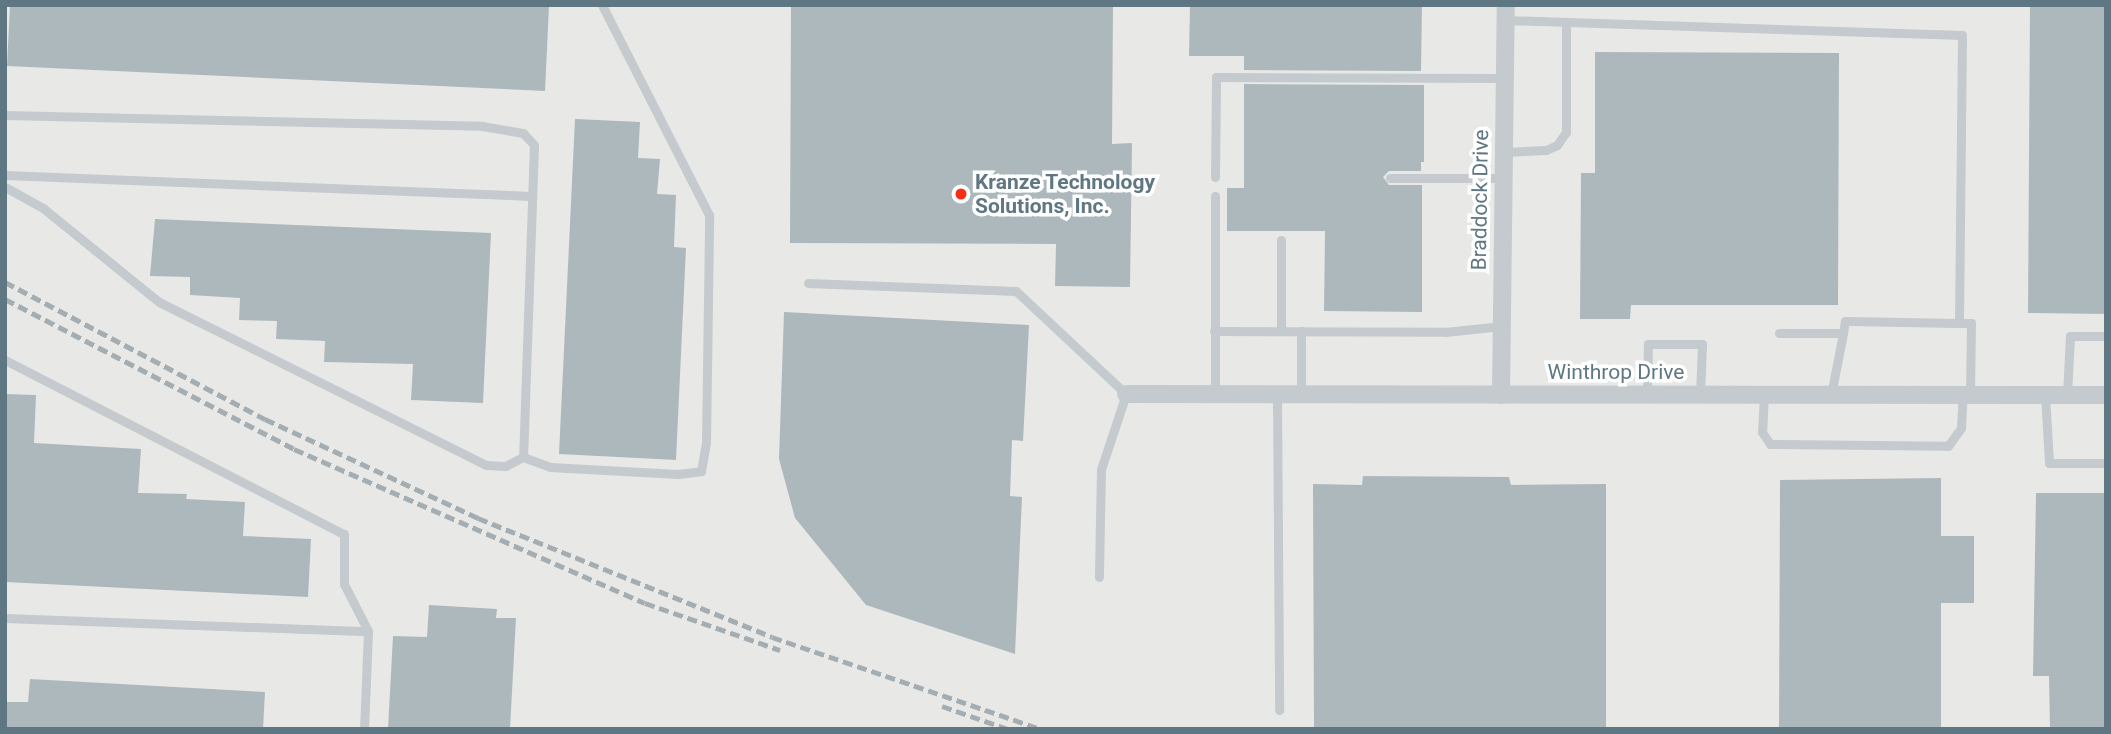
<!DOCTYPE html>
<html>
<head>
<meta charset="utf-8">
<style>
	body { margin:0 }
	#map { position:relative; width:2111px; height:734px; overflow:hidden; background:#f8f7f4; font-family:Roboto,sans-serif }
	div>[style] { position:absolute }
	.built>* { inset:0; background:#e8e9e7 }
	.building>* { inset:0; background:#adb8bc }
	.service>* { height:9px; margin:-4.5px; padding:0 4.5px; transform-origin:4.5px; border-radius:4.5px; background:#c4cacd }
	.minor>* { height:18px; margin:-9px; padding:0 9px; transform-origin:9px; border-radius:9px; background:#c4cacd }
	.rail>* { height:5px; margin-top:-2.5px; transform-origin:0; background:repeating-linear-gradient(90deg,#a4adb2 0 10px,transparent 0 15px) }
	.dots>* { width:19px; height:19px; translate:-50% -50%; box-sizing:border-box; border:4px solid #fff; border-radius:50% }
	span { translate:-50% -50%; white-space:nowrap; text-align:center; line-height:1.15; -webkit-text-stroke:7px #fff; paint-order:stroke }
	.poi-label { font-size:21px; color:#5f7782; font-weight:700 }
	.left { translate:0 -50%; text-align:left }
	.street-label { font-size:21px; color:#5f7782 }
	.frame { position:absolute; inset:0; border:7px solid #5f7782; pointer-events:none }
</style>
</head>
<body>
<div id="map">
	<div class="built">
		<i style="clip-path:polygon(5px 5px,2106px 5px,2106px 729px,5px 729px)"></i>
	</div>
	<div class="building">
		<i style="clip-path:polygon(10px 5px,549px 5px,545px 91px,7px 66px)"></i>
		<i style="clip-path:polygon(791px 5px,1113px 5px,1112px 144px,1132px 143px,1130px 287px,1055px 286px,1056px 244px,790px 243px)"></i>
		<i style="clip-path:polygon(1190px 5px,1422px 5px,1421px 71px,1244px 70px,1244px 56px,1189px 56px)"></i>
		<i style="clip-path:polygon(2030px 5px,2106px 5px,2106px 314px,2028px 313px)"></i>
		<i style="clip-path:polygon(1595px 52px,1839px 53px,1838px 305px,1631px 305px,1630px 319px,1580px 319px,1581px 173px,1595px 173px)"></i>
		<i style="clip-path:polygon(1244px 84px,1424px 85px,1424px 162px,1421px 162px,1421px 171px,1389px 171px,1383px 177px,1389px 185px,1422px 185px,1422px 312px,1324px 311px,1325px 231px,1227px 231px,1227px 188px,1244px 188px)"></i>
		<i style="clip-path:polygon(575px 119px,640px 122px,638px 158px,660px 159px,657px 194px,676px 195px,674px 247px,686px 248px,676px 460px,559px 454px)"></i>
		<i style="clip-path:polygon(155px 219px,491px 233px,483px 403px,411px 400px,413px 364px,324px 362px,325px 341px,276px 339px,277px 321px,239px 320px,240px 298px,190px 295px,190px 277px,150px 276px)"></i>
		<i style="clip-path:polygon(784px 312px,1029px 325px,1023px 441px,1012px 440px,1010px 496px,1022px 497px,1015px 654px,866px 605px,795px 518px,779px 459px)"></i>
		<i style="clip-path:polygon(5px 394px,36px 395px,34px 443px,141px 449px,138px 493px,187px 494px,186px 499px,245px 502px,243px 536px,311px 539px,308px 597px,5px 582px)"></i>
		<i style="clip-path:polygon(1363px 476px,1509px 477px,1511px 485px,1606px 484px,1606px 729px,1314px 729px,1313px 484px,1362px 485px)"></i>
		<i style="clip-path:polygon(1941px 478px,1941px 536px,1974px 536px,1974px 603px,1941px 603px,1941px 729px,1779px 729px,1780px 480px)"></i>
		<i style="clip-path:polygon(2036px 493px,2106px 493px,2106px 729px,2050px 729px,2049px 676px,2033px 676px)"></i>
		<i style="clip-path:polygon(429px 605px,497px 609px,496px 618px,516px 618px,510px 729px,388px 729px,393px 636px,427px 637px)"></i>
		<i style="clip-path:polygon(30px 679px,265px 692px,263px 729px,5px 729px,5px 702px,28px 702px)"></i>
	</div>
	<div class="service">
		<i style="left:1506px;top:20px;width:456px;rotate:1.9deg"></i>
		<i style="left:1962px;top:35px;width:288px;rotate:90.6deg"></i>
		<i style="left:1959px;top:323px;width:12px"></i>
		<i style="left:1971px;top:323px;width:72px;rotate:90.8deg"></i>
		<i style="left:5px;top:115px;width:477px;rotate:1.3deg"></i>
		<i style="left:482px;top:126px;width:42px;rotate:9.7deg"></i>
		<i style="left:523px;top:133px;width:16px;rotate:47deg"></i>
		<i style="left:534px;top:145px;width:312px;rotate:92deg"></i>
		<i style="left:523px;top:457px;width:20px;rotate:153deg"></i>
		<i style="left:505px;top:466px;width:19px;rotate:-177deg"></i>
		<i style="left:486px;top:465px;width:365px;rotate:-153.5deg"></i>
		<i style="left:159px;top:302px;width:149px;rotate:-141deg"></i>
		<i style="left:43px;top:208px;width:43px;rotate:-151.1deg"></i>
		<i style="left:1504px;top:152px;width:42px;rotate:-2.7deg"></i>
		<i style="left:1546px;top:150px;width:12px;rotate:-24deg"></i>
		<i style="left:1557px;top:145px;width:16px;rotate:-55deg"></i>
		<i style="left:1566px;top:132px;width:110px;rotate:-90deg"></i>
		<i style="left:5px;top:175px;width:527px;rotate:2.28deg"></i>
		<i style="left:1215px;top:177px;width:100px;rotate:-89.4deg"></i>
		<i style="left:1216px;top:77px;width:289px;rotate:0.2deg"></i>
		<i style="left:1390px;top:178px;width:113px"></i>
		<i style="left:808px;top:283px;width:208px;rotate:2.2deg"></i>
		<i style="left:1016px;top:291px;width:151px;rotate:43.1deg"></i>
		<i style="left:1126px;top:394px;width:79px;rotate:108.4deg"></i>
		<i style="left:1101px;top:469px;width:108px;rotate:91.1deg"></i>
		<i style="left:1214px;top:331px;width:231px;rotate:0.2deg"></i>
		<i style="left:1445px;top:332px;width:57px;rotate:-6deg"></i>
		<i style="left:1281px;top:331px;width:91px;rotate:-90deg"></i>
		<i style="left:1779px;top:333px;width:64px"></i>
		<i style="left:1843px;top:333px;width:12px;rotate:-81deg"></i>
		<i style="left:1845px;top:321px;width:114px;rotate:1deg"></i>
		<i style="left:5px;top:360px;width:381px;rotate:27.2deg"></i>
		<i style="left:344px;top:534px;width:50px;rotate:90deg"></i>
		<i style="left:344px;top:584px;width:53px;rotate:62.9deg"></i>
		<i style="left:368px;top:631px;width:98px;rotate:92.3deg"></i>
		<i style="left:1215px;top:394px;width:198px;rotate:-90deg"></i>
		<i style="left:1277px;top:394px;width:316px;rotate:89.6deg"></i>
		<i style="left:1301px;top:394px;width:63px;rotate:-90deg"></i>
		<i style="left:1647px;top:395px;width:51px;rotate:-88.9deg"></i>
		<i style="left:1648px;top:344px;width:54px"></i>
		<i style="left:1702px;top:344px;width:51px;rotate:92.2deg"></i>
		<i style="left:1764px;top:395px;width:37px;rotate:93deg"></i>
		<i style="left:1762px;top:432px;width:14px;rotate:56deg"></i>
		<i style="left:1770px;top:444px;width:178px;rotate:0.6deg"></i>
		<i style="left:1948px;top:446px;width:22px;rotate:-54deg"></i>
		<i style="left:1961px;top:428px;width:33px;rotate:-87deg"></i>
		<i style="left:1831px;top:395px;width:63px;rotate:-79deg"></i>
		<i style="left:2045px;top:395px;width:68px;rotate:86.6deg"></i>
		<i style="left:2049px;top:463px;width:57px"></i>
		<i style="left:2067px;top:395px;width:59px;rotate:-87.1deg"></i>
		<i style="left:2070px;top:336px;width:36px"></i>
		<i style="left:523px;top:457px;width:29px;rotate:20deg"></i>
		<i style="left:550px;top:467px;width:128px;rotate:3.1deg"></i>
		<i style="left:678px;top:474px;width:23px;rotate:-7deg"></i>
		<i style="left:701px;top:471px;width:28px;rotate:-80deg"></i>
		<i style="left:706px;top:443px;width:228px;rotate:-89.2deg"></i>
		<i style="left:709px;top:215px;width:236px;rotate:-117deg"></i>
		<i style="left:5px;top:618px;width:363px;rotate:2.1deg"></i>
	</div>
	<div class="minor">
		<i style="left:1126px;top:394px;width:980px;rotate:0.06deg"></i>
		<i style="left:1501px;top:395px;width:390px;rotate:-89.3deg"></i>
	</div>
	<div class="rail">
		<i style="left:5px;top:282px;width:294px;rotate:27.8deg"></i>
		<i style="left:265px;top:419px;width:235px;rotate:24.9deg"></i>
		<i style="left:478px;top:518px;width:317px;rotate:22deg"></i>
		<i style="left:772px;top:637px;width:284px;rotate:18.9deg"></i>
		<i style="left:5px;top:299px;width:326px;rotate:27.4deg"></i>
		<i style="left:294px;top:449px;width:383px;rotate:23.7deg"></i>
		<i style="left:645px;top:603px;width:143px;rotate:19.2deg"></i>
		<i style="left:942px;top:706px;width:70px;rotate:19.2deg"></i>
	</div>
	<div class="dots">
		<i style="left:961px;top:194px;background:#f62e16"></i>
	</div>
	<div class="poi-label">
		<span class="left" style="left:975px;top:194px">Kranze Technology<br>Solutions, Inc.</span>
	</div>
	<div class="street-label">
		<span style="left:1480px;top:200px;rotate:-89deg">Braddock Drive</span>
		<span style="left:1616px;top:372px">Winthrop Drive</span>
	</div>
	<div class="frame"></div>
</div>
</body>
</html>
